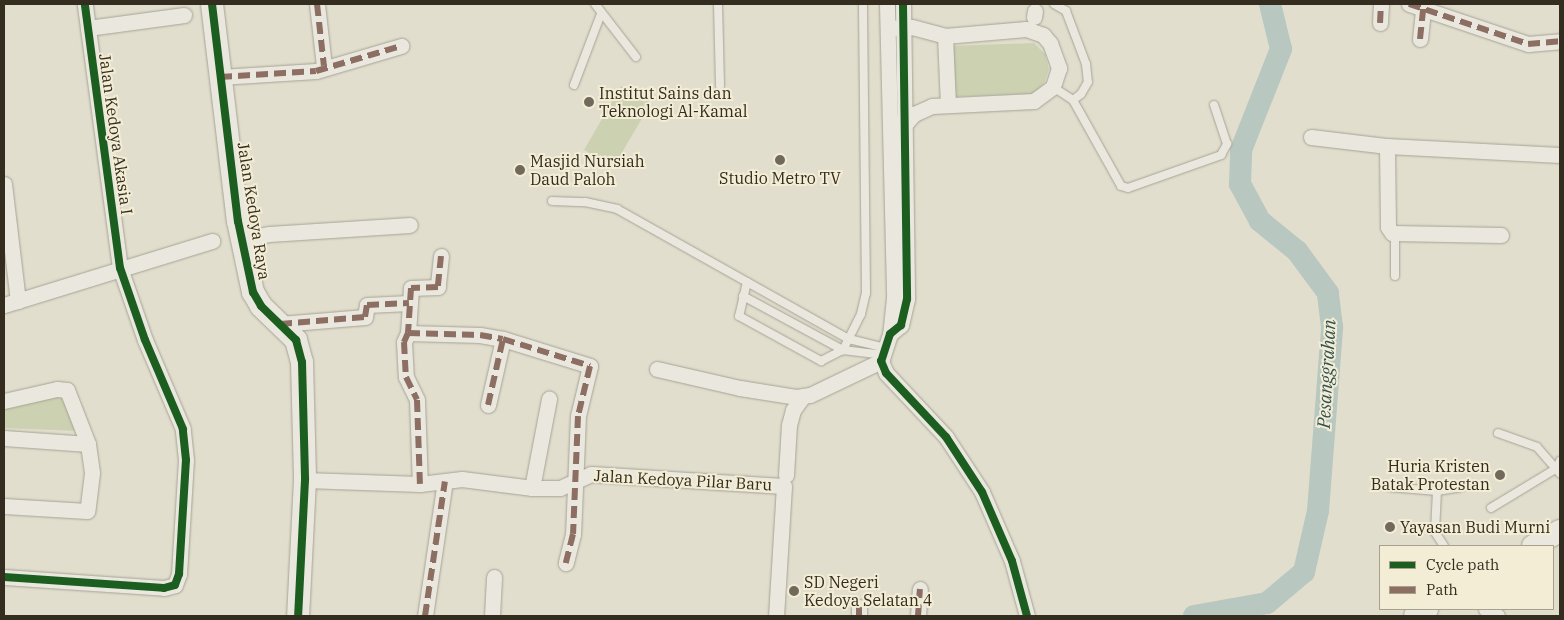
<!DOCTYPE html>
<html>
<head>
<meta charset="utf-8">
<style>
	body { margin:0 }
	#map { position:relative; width:1564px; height:620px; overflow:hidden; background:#e1decd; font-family:"IBM Plex Serif",serif }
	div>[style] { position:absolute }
	.green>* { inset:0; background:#ccd1b1 }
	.river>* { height:22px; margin:-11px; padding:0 11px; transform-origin:11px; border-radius:11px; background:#b8c7c0 }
	.roads { filter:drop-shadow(0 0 1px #a6a396) drop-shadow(0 0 1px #a6a396) }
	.lane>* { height:8px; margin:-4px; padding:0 4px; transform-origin:4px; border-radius:4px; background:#eae8de }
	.street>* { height:15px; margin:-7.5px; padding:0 7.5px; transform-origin:7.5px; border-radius:7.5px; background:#eae8de }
	.secondary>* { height:22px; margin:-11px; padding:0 11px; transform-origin:11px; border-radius:11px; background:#eae8de }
	.quiet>* { height:6px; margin-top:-3px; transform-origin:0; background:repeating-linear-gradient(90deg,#8d6e63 0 12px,transparent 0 18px) }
	.cycleway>* { height:8px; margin:-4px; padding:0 4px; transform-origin:4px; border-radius:4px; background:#1b5e20 }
	.dots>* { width:14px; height:14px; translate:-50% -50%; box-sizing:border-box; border:2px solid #f2edd4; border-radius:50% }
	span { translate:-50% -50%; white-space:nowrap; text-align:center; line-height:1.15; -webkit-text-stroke:4px #f2edd4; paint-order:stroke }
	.poi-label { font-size:16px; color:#342c1f }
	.left { translate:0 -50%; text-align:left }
	.right { translate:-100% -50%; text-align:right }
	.street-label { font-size:16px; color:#342c1f }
	.water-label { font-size:18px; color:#305052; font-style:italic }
	.frame { position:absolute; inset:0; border:5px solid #342c1f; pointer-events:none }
	.legend { position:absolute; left:1379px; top:545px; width:175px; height:65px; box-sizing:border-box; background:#f2edd4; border:1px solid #a6a08c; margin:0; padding:6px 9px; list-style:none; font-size:15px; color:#342c1f }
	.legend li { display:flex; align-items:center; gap:10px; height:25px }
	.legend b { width:25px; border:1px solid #a6a08c }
</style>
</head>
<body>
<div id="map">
	<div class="green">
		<i style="clip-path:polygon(1034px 43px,1045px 54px,1049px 69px,1044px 84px,1033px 94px,953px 97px,951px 46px)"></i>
		<i style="clip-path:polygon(621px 86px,651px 103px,614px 166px,584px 150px)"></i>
		<i style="clip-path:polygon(60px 384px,78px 431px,4px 428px,4px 401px)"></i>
	</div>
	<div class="river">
		<i style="left:1194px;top:616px;width:74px;rotate:-10.1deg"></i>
		<i style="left:1267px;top:603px;width:48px;rotate:-40deg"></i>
		<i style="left:1304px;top:572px;width:63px;rotate:-77.1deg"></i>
		<i style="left:1318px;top:511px;width:185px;rotate:-85.6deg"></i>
		<i style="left:1332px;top:327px;width:34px;rotate:-97deg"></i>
		<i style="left:1328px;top:293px;width:52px;rotate:-126.4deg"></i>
		<i style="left:1297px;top:251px;width:48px;rotate:-141deg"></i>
		<i style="left:1260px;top:221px;width:42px;rotate:-118.4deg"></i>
		<i style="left:1240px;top:184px;width:34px;rotate:-88deg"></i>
		<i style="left:1241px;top:150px;width:109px;rotate:-68.4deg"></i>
		<i style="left:1281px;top:49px;width:46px;rotate:-103.7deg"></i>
	</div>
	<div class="roads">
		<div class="lane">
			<i style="left:595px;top:4px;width:67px;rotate:52.3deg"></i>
			<i style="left:718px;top:4px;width:82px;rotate:88.6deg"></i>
			<i style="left:1054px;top:4px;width:14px;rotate:30deg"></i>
			<i style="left:1066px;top:11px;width:57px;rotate:69.3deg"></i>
			<i style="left:1086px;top:64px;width:18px;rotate:84deg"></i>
			<i style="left:1088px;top:82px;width:14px;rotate:120deg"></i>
			<i style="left:1081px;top:94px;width:10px;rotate:143deg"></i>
			<i style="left:574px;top:85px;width:76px;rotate:-69.2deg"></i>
			<i style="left:1053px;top:87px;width:24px;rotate:33deg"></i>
			<i style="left:1073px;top:100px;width:98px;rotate:60.8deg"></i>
			<i style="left:1121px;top:186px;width:7px;rotate:16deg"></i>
			<i style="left:1128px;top:188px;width:99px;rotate:-19.5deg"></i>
			<i style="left:1221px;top:155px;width:13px;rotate:-61deg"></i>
			<i style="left:1227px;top:144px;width:41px;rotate:-108.4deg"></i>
			<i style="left:552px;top:201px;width:33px;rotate:2deg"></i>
			<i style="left:585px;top:202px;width:33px;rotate:12deg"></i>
			<i style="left:617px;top:209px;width:266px;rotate:29.3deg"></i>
			<i style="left:849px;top:339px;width:36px;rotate:14deg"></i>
			<i style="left:1395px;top:276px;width:42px;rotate:-90deg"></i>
			<i style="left:747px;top:282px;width:35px;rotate:103deg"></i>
			<i style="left:739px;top:316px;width:94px;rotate:28.8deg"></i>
			<i style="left:821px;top:361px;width:25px;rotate:-27deg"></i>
			<i style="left:843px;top:350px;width:40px;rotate:-63.4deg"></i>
			<i style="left:861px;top:314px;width:22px;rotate:-77deg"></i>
			<i style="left:866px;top:293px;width:289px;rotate:-90.6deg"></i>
			<i style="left:743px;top:296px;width:114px;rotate:28.4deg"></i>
			<i style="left:843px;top:350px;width:39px;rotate:7deg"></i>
			<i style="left:1498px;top:433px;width:41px;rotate:19.7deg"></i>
			<i style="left:1537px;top:447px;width:35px;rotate:49deg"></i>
			<i style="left:1389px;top:487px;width:48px;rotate:4.8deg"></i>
			<i style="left:1491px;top:508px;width:77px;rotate:-31.2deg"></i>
			<i style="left:1557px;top:468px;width:8px;rotate:-67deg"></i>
			<i style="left:1444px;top:546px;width:17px;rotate:-123deg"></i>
			<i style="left:1435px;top:532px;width:41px;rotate:-87.2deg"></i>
			<i style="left:1437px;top:491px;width:24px;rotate:-9deg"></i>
		</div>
		<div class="street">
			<i style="left:317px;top:4px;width:62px;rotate:83.6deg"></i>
			<i style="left:887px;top:4px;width:294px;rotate:88.6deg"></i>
			<i style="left:894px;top:298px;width:36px;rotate:96deg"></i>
			<i style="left:903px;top:4px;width:295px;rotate:89.2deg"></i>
			<i style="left:907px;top:299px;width:27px;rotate:103deg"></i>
			<i style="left:901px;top:325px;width:14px;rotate:141deg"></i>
			<i style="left:890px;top:334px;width:28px;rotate:108deg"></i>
			<i style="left:881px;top:361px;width:13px;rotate:67deg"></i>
			<i style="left:886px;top:373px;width:88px;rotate:46.8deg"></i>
			<i style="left:946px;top:437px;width:66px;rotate:56.8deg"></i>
			<i style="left:982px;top:492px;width:75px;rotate:66.5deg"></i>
			<i style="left:1012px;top:561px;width:57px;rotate:74.7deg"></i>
			<i style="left:1409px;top:4px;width:126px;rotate:18.6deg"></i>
			<i style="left:1528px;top:44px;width:32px;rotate:-5deg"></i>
			<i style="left:1034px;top:17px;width:6px;rotate:-81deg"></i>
			<i style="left:1380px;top:23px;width:19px;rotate:-87deg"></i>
			<i style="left:88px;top:28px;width:97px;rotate:-7.7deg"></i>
			<i style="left:888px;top:28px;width:24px;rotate:-2deg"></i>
			<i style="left:912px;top:27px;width:34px;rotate:15deg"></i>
			<i style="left:945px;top:36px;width:81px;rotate:-4.9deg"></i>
			<i style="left:1026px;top:29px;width:18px;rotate:19deg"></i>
			<i style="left:1043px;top:35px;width:11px;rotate:49deg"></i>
			<i style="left:1050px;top:43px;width:27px;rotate:70deg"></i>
			<i style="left:1059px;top:68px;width:20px;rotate:108deg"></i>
			<i style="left:1053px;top:87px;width:24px;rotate:144deg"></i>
			<i style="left:1034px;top:101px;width:102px;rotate:177.2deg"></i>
			<i style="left:932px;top:106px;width:20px;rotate:156deg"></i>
			<i style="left:914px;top:114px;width:12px;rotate:132deg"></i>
			<i style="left:906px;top:123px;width:16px;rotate:176deg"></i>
			<i style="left:945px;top:36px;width:68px;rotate:87.5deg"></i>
			<i style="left:1420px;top:39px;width:31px;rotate:-84deg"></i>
			<i style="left:220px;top:77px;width:96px;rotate:-3.6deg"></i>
			<i style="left:316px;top:71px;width:89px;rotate:-16.4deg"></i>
			<i style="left:1311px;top:137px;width:77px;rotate:6.8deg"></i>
			<i style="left:1387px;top:146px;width:173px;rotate:3deg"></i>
			<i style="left:1387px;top:146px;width:81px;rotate:89.3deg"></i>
			<i style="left:1388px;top:227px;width:7px;rotate:56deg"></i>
			<i style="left:1392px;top:233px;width:109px;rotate:1.1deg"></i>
			<i style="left:4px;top:184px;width:118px;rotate:83.2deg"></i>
			<i style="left:241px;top:239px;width:28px;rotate:-10deg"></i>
			<i style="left:269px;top:234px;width:141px;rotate:-3.7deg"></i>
			<i style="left:441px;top:256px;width:31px;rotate:96deg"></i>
			<i style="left:438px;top:287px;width:27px;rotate:178deg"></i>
			<i style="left:411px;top:288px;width:45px;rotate:93.8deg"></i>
			<i style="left:408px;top:333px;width:72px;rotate:1.6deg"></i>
			<i style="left:480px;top:335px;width:23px;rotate:10deg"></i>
			<i style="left:503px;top:339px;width:91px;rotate:17.2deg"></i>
			<i style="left:590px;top:366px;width:51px;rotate:103.5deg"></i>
			<i style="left:578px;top:416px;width:118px;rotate:92.4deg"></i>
			<i style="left:573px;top:534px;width:30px;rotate:104deg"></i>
			<i style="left:4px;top:305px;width:218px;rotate:-17.1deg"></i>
			<i style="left:280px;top:324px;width:85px;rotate:-4.7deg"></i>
			<i style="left:365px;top:317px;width:12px;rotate:-81deg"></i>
			<i style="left:367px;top:305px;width:42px;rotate:-2.7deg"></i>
			<i style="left:408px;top:333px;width:10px;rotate:114deg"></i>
			<i style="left:404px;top:342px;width:35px;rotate:87deg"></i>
			<i style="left:406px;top:377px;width:25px;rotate:64deg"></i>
			<i style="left:417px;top:400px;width:84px;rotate:88deg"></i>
			<i style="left:657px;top:369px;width:85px;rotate:12.9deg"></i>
			<i style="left:740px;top:388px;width:58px;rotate:9deg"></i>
			<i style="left:797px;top:397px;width:13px;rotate:-9deg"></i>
			<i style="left:810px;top:395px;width:79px;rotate:-25.6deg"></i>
			<i style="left:4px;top:401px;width:54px;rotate:-12.8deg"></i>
			<i style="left:57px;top:389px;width:10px;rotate:6deg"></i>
			<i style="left:67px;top:390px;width:58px;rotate:68.7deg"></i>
			<i style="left:88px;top:444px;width:29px;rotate:82deg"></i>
			<i style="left:92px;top:473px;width:38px;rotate:97deg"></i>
			<i style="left:87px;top:511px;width:83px;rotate:-176.6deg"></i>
			<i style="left:488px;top:405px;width:68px;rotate:-77.2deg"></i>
			<i style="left:4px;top:438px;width:84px;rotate:4.1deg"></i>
			<i style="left:786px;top:475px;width:50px;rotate:-86.6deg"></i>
			<i style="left:789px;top:425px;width:16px;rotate:-75deg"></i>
			<i style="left:793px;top:410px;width:17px;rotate:-54deg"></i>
			<i style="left:305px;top:480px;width:115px;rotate:2deg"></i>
			<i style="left:420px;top:484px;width:42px;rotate:-6.8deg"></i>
			<i style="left:462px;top:479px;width:71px;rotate:7.3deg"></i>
			<i style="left:532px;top:488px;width:28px"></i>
			<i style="left:560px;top:488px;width:34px;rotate:-24deg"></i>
			<i style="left:591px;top:474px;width:193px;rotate:3.6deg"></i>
			<i style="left:784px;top:486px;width:130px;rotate:93.5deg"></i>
			<i style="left:532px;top:488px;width:91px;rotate:-79.2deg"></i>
			<i style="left:4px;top:577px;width:160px;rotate:3.9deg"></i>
			<i style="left:164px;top:588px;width:11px;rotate:-15deg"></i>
			<i style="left:175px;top:585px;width:12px;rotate:-70deg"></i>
			<i style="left:179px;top:574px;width:114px;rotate:-86.5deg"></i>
			<i style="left:186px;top:460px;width:31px;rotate:-96deg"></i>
			<i style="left:183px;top:429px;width:97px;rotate:-113.1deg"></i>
			<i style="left:145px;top:340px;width:76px;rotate:-109.1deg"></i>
			<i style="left:120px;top:268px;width:266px;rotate:-97.6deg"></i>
			<i style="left:1486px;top:609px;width:13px;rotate:32deg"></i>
			<i style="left:425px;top:616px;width:136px;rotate:-81.6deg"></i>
			<i style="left:492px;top:616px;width:39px;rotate:-87deg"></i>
			<i style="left:859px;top:616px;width:9px;rotate:-90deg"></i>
			<i style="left:918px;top:616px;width:27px;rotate:-86deg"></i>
		</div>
		<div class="secondary">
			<i style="left:212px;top:4px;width:219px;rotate:83.2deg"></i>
			<i style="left:238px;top:221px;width:73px;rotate:78.1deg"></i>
			<i style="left:253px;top:292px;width:16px;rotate:60deg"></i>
			<i style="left:261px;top:306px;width:49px;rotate:44.2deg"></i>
			<i style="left:296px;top:340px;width:23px;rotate:75deg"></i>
			<i style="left:302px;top:362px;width:118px;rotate:88.5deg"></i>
			<i style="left:305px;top:480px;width:136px;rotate:92.9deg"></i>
			<i style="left:1533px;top:546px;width:31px;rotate:-29deg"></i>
			<i style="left:1415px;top:616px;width:14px;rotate:-30deg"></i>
		</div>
	</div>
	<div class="quiet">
		<i style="left:317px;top:4px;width:62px;rotate:83.6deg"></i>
		<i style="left:1409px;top:4px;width:126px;rotate:18.6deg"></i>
		<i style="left:1528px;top:44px;width:32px;rotate:-5deg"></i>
		<i style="left:1380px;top:23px;width:19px;rotate:-87deg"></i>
		<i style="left:1420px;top:39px;width:31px;rotate:-84deg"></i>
		<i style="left:220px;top:77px;width:96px;rotate:-3.6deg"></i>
		<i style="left:316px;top:71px;width:89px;rotate:-16.4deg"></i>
		<i style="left:441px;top:256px;width:31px;rotate:96deg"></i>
		<i style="left:438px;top:287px;width:27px;rotate:178deg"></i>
		<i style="left:411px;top:288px;width:45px;rotate:93.8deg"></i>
		<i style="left:408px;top:333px;width:72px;rotate:1.6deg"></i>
		<i style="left:480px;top:335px;width:23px;rotate:10deg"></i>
		<i style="left:503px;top:339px;width:91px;rotate:17.2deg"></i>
		<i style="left:590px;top:366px;width:51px;rotate:103.5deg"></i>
		<i style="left:578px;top:416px;width:118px;rotate:92.4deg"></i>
		<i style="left:573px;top:534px;width:30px;rotate:104deg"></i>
		<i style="left:280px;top:324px;width:85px;rotate:-4.7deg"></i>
		<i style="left:365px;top:317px;width:12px;rotate:-81deg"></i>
		<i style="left:367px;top:305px;width:42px;rotate:-2.7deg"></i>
		<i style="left:408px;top:333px;width:10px;rotate:114deg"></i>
		<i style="left:404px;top:342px;width:35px;rotate:87deg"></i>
		<i style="left:406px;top:377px;width:25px;rotate:64deg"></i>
		<i style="left:417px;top:400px;width:84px;rotate:88deg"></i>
		<i style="left:488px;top:405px;width:68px;rotate:-77.2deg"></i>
		<i style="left:425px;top:616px;width:136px;rotate:-81.6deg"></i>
		<i style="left:859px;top:616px;width:9px;rotate:-90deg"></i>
		<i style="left:918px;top:616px;width:27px;rotate:-86deg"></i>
	</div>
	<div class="cycleway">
		<i style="left:212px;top:4px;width:219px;rotate:83.2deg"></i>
		<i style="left:238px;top:221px;width:73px;rotate:78.1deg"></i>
		<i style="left:253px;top:292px;width:16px;rotate:60deg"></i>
		<i style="left:261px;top:306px;width:49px;rotate:44.2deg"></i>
		<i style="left:296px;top:340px;width:23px;rotate:75deg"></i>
		<i style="left:302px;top:362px;width:118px;rotate:88.5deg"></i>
		<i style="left:305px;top:480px;width:136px;rotate:92.9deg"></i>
		<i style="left:903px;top:4px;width:295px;rotate:89.2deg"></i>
		<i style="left:907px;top:299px;width:27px;rotate:103deg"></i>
		<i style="left:901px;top:325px;width:14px;rotate:141deg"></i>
		<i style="left:890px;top:334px;width:28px;rotate:108deg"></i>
		<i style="left:881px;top:361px;width:13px;rotate:67deg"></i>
		<i style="left:886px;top:373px;width:88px;rotate:46.8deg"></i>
		<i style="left:946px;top:437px;width:66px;rotate:56.8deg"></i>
		<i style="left:982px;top:492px;width:75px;rotate:66.5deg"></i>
		<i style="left:1012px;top:561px;width:57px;rotate:74.7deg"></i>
		<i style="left:4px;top:577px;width:160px;rotate:3.9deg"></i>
		<i style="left:164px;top:588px;width:11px;rotate:-15deg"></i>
		<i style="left:175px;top:585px;width:12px;rotate:-70deg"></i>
		<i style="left:179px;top:574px;width:114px;rotate:-86.5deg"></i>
		<i style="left:186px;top:460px;width:31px;rotate:-96deg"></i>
		<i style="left:183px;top:429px;width:97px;rotate:-113.1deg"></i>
		<i style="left:145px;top:340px;width:76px;rotate:-109.1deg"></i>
		<i style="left:120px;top:268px;width:266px;rotate:-97.6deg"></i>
	</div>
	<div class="dots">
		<i style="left:589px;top:102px;background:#716a5c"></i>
		<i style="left:780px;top:160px;background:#716a5c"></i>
		<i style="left:520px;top:170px;background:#716a5c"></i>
		<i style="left:1500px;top:475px;background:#716a5c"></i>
		<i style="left:1390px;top:527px;background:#716a5c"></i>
		<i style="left:794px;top:591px;background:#716a5c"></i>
	</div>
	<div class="poi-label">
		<span class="left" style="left:599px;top:102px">Institut Sains dan<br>Teknologi Al-Kamal</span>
		<span class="left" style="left:530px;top:170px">Masjid Nursiah<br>Daud Paloh</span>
		<span style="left:780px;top:178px">Studio Metro TV</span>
		<span class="right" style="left:1490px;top:475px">Huria Kristen<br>Batak Protestan</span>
		<span class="left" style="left:1400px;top:527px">Yayasan Budi Murni</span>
		<span class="left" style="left:804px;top:591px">SD Negeri<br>Kedoya Selatan 4</span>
	</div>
	<div class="street-label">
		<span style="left:116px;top:134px;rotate:82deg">Jalan Kedoya Akasia I</span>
		<span style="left:254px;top:211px;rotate:81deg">Jalan Kedoya Raya</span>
		<span style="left:683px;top:480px;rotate:3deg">Jalan Kedoya Pilar Baru</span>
	</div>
	<div class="water-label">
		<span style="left:1327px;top:374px;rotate:-87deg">Pesanggrahan</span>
	</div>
	<div class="frame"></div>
	<ul class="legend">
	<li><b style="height:6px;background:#1b5e20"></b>Cycle path</li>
	<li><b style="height:6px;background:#8d6e63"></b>Path</li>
	</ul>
</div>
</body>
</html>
